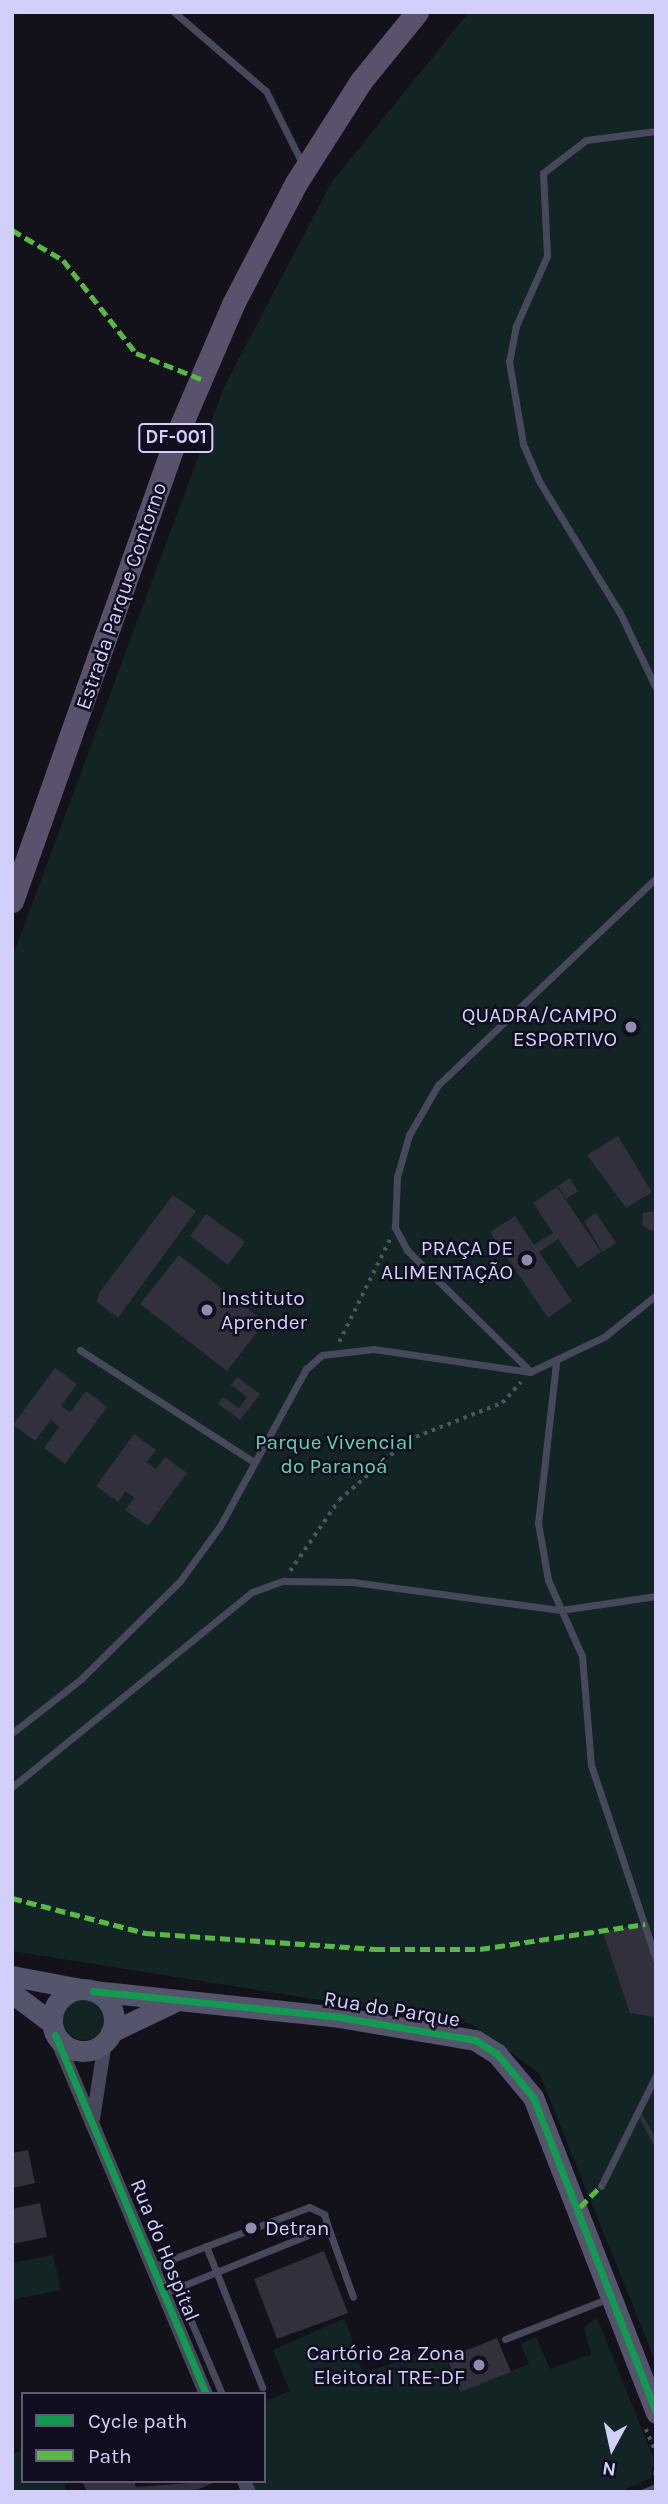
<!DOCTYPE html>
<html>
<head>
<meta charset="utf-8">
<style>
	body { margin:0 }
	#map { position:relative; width:668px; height:2504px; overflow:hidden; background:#13121a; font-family:Karla,sans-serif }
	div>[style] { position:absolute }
	.green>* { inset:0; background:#122424 }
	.round { border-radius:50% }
	.building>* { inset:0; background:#31303c }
	.path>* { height:3.5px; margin-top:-1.75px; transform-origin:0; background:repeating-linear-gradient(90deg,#495761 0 3.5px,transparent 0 8.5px) }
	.lane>* { height:7px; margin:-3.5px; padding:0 3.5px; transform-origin:3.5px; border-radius:3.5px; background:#47485b }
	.street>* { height:14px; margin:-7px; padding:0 7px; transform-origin:7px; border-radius:7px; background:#47485b }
	.secondary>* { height:21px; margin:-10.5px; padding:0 10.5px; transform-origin:10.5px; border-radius:10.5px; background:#54546c }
	.secondary>.ring { margin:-10.5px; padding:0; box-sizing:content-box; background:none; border:21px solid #54546c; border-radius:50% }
	.primary>* { height:23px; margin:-11.5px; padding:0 11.5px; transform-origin:11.5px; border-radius:11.5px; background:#5a526c }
	.quiet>* { height:5px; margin-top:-2.5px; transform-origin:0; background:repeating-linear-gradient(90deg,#58b947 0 10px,transparent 0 15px) }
	.cycleway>* { height:7px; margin:-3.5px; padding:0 3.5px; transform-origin:3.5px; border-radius:3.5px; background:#139951 }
	.dots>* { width:19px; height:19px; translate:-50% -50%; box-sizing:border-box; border:4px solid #100e1e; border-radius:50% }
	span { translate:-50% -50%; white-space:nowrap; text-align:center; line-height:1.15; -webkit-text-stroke:5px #100e1e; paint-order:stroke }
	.shield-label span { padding:2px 5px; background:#100e1e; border:2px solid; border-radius:5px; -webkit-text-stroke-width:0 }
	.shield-label { font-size:19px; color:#d2cffb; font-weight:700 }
	.street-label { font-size:21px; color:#d2cffb }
	.poi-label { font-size:21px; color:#d2cffb }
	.right { translate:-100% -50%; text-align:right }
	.left { translate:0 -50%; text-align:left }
	.park-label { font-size:21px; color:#62d3b1 }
	.frame { position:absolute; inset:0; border:14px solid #d2cffb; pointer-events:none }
	.legend { position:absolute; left:21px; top:2392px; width:245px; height:91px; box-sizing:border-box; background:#100e1e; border:2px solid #5e5b76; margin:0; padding:9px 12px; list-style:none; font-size:21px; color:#d2cffb }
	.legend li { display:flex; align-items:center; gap:14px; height:35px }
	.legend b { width:35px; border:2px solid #5e5b76 }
	.north { position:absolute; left:577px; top:2413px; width:70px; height:70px; -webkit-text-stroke:5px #100e1e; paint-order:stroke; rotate:188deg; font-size:19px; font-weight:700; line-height:28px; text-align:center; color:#d2cffb }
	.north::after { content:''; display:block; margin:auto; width:24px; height:32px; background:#d2cffb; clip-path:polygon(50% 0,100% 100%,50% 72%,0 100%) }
</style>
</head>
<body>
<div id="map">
	<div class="green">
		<i style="clip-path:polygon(469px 12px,656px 12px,656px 2363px,539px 2073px,471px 2024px,12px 1951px,12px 958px,224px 387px,331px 183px)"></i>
		<i class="round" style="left:63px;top:1998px;width:42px;height:42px"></i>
		<i style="clip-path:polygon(53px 2255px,61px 2290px,12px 2300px,12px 2263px)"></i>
		<i style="clip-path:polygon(345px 2318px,363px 2374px,433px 2348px,446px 2358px,459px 2392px,529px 2364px,521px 2344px,536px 2337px,550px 2369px,591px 2354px,584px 2327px,597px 2318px,654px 2459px,651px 2478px,618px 2492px,255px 2492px,250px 2481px,264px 2481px,264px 2402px,290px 2391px,273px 2350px)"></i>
		<i style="clip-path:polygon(23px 2451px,23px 2481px,64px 2481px,66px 2492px,12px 2492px,12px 2454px)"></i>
	</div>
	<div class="building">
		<i style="clip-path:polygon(618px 1136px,652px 1192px,626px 1208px,587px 1155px)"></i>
		<i style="clip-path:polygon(570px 1178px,578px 1191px,566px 1199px,558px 1186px)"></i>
		<i style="clip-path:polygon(557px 1187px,601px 1252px,578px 1268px,558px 1239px,539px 1252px,572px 1301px,548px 1318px,490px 1232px,515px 1216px,534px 1245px,553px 1233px,533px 1203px)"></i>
		<i style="clip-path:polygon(173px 1195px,196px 1211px,118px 1318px,97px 1302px,99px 1293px)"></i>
		<i style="clip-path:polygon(656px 1211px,656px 1229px,651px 1231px,642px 1225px,643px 1213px)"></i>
		<i style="clip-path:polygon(596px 1213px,616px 1243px,602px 1252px,584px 1221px)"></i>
		<i style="clip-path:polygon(206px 1214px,245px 1242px,228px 1265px,190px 1236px)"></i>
		<i style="clip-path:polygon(179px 1255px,265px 1322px,227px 1371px,140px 1304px)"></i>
		<i style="clip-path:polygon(55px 1368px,77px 1384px,61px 1406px,70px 1412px,86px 1391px,107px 1407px,65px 1464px,44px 1448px,59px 1427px,51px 1420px,35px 1441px,13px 1425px)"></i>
		<i style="clip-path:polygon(237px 1377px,260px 1394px,240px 1420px,218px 1404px,223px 1397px,239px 1408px,247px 1397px,231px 1385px)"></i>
		<i style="clip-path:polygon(134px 1434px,156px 1450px,147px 1462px,156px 1469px,165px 1457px,187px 1473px,148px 1526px,125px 1510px,134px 1498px,126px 1491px,118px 1502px,96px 1486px)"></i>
		<i style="clip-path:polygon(645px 1924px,656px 1959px,656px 2017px,630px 2013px,603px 1932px)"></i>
		<i style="clip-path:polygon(639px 2109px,656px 2138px,656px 2149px,637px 2114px)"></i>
		<i style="clip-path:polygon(28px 2150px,35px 2183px,12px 2188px,12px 2153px)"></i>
		<i style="clip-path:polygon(40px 2203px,47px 2237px,12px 2244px,12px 2209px)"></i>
		<i style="clip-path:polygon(324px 2251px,348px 2313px,277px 2339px,254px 2279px)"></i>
		<i style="clip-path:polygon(497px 2338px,511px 2372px,460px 2392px,447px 2358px)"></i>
		<i style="clip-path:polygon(82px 2481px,134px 2481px,136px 2487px,217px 2481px,192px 2492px,87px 2492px)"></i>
	</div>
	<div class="path">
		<i style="left:339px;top:1342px;width:115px;rotate:-63.7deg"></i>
		<i style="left:290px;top:1571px;width:86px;rotate:-55.4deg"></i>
		<i style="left:339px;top:1500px;width:91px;rotate:-41deg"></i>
		<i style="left:408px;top:1440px;width:101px;rotate:-21.5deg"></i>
		<i style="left:502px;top:1403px;width:28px;rotate:-48deg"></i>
		<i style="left:646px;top:2429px;width:26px;rotate:67deg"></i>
		<i style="left:655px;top:2475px;width:13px;rotate:-86deg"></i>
	</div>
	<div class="lane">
		<i style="left:174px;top:12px;width:121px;rotate:40.7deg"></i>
		<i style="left:266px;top:91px;width:83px;rotate:63.4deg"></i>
		<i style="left:656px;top:131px;width:71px;rotate:172.7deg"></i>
		<i style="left:586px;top:140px;width:54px;rotate:142.5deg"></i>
		<i style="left:543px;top:173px;width:83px;rotate:87.2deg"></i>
		<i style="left:547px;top:256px;width:77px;rotate:113.9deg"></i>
		<i style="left:516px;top:326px;width:36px;rotate:101deg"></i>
		<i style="left:509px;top:361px;width:84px;rotate:80.4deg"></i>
		<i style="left:523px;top:444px;width:40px;rotate:66.6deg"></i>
		<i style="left:539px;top:481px;width:155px;rotate:58.5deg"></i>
		<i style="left:620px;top:613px;width:83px;rotate:64.4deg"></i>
		<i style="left:80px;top:1350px;width:205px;rotate:32.8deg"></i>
		<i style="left:556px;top:1363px;width:161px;rotate:96.4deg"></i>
		<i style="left:538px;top:1523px;width:58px;rotate:80deg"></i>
		<i style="left:548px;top:1580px;width:83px;rotate:65.9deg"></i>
		<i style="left:582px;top:1656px;width:109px;rotate:85.3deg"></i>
		<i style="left:591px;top:1765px;width:205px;rotate:71.5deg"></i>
		<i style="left:530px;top:1371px;width:173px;rotate:-135.5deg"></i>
		<i style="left:407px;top:1250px;width:26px;rotate:-118deg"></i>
		<i style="left:395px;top:1227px;width:50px;rotate:-87.7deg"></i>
		<i style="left:397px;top:1177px;width:44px;rotate:-74.1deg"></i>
		<i style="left:409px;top:1135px;width:58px;rotate:-59.9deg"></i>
		<i style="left:438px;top:1085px;width:301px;rotate:-43.5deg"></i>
		<i style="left:12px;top:1733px;width:88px;rotate:-38deg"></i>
		<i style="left:81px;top:1679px;width:139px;rotate:-44.7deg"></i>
		<i style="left:180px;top:1581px;width:68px;rotate:-54deg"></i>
		<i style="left:220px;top:1526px;width:179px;rotate:-61.3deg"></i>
		<i style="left:306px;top:1369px;width:21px;rotate:-41deg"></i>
		<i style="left:322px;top:1355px;width:52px;rotate:-6.6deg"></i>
		<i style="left:374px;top:1349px;width:158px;rotate:8.4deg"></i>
		<i style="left:530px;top:1372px;width:82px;rotate:-25.3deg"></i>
		<i style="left:604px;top:1337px;width:67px;rotate:-38.9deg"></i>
		<i style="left:12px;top:1787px;width:309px;rotate:-39.1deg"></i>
		<i style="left:252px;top:1592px;width:33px;rotate:-20deg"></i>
		<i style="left:283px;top:1581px;width:70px;rotate:0.8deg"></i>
		<i style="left:353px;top:1582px;width:210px;rotate:7.7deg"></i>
		<i style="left:561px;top:1610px;width:96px;rotate:-8.4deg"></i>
		<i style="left:601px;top:2186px;width:124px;rotate:-63.6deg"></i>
		<i style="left:328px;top:2227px;width:74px;rotate:70.3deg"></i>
		<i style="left:206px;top:2246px;width:152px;rotate:68.3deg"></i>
		<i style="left:154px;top:2266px;width:166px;rotate:-20.8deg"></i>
		<i style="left:309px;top:2207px;width:17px;rotate:25deg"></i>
		<i style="left:324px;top:2214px;width:14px;rotate:73deg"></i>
		<i style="left:328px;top:2227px;width:176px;rotate:158deg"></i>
		<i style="left:177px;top:2288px;width:115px;rotate:67deg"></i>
		<i style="left:505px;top:2339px;width:112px;rotate:-21.5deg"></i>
		<i style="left:644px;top:2492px;width:13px;rotate:-23deg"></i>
	</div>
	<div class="street">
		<i style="left:55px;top:2035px;width:389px;rotate:67.2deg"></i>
		<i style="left:93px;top:2119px;width:78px;rotate:-81.1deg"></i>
		<i style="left:244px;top:2481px;width:12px;rotate:66deg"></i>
	</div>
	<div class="secondary">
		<i style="left:12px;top:1976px;width:70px;rotate:10.7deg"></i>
		<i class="ring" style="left:52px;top:1989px;width:41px;height:41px"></i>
		<i style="left:93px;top:1991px;width:247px;rotate:6deg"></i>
		<i style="left:339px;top:2017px;width:138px;rotate:9.6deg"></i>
		<i style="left:475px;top:2040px;width:26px;rotate:32deg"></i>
		<i style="left:497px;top:2054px;width:56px;rotate:50.1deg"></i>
		<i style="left:533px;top:2097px;width:339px;rotate:68.7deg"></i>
		<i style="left:12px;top:1993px;width:50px;rotate:36.9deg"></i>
		<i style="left:111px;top:2032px;width:70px;rotate:-25.5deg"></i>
	</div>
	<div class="primary">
		<i style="left:12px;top:901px;width:498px;rotate:-70.5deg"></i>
		<i style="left:178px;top:432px;width:139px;rotate:-66.7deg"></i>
		<i style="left:233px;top:304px;width:136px;rotate:-62.5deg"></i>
		<i style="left:296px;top:183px;width:121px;rotate:-57.5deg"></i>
		<i style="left:361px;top:81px;width:89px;rotate:-50.9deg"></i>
	</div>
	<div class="quiet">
		<i style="left:12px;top:230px;width:59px;rotate:30.5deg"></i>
		<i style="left:63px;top:260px;width:118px;rotate:51.9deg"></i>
		<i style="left:136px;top:353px;width:70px;rotate:21.8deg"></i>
		<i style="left:12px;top:1898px;width:138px;rotate:14.7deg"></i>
		<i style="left:145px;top:1933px;width:231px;rotate:4deg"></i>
		<i style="left:375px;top:1949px;width:105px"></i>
		<i style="left:480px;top:1949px;width:167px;rotate:-8.6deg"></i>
		<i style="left:580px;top:2207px;width:30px;rotate:-45deg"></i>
	</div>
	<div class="cycleway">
		<i style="left:93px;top:1991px;width:247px;rotate:6deg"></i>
		<i style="left:339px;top:2017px;width:138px;rotate:9.6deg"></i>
		<i style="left:475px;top:2040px;width:26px;rotate:32deg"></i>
		<i style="left:497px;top:2054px;width:56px;rotate:50.1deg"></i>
		<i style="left:533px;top:2097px;width:339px;rotate:68.7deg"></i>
		<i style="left:55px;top:2035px;width:389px;rotate:67.2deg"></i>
	</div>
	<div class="dots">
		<i style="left:631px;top:1027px;background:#8f8dac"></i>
		<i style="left:527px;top:1260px;background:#8f8dac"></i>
		<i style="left:207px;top:1310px;background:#8f8dac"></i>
		<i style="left:251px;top:2228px;background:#8f8dac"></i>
		<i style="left:479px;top:2365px;background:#8f8dac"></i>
	</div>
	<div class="shield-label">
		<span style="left:176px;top:438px">DF-001</span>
	</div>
	<div class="street-label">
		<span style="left:121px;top:596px;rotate:-71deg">Estrada Parque Contorno</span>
		<span style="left:392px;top:2009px;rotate:9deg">Rua do Parque</span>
		<span style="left:165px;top:2250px;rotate:68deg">Rua do Hospital</span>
	</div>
	<div class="poi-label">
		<span class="right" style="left:617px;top:1027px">QUADRA/CAMPO<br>ESPORTIVO</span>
		<span class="right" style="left:513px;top:1260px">PRAÇA DE<br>ALIMENTAÇÃO</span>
		<span class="left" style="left:221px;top:1310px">Instituto<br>Aprender</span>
		<span class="left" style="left:265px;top:2228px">Detran</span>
		<span class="right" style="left:465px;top:2365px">Cartório 2ª Zona<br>Eleitoral TRE-DF</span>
	</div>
	<div class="park-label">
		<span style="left:334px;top:1454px">Parque Vivencial<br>do Paranoá</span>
	</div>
	<div class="frame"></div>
	<ul class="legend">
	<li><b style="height:9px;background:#139951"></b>Cycle path</li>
	<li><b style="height:9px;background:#58b947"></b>Path</li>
	</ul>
	<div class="north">N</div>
</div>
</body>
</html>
